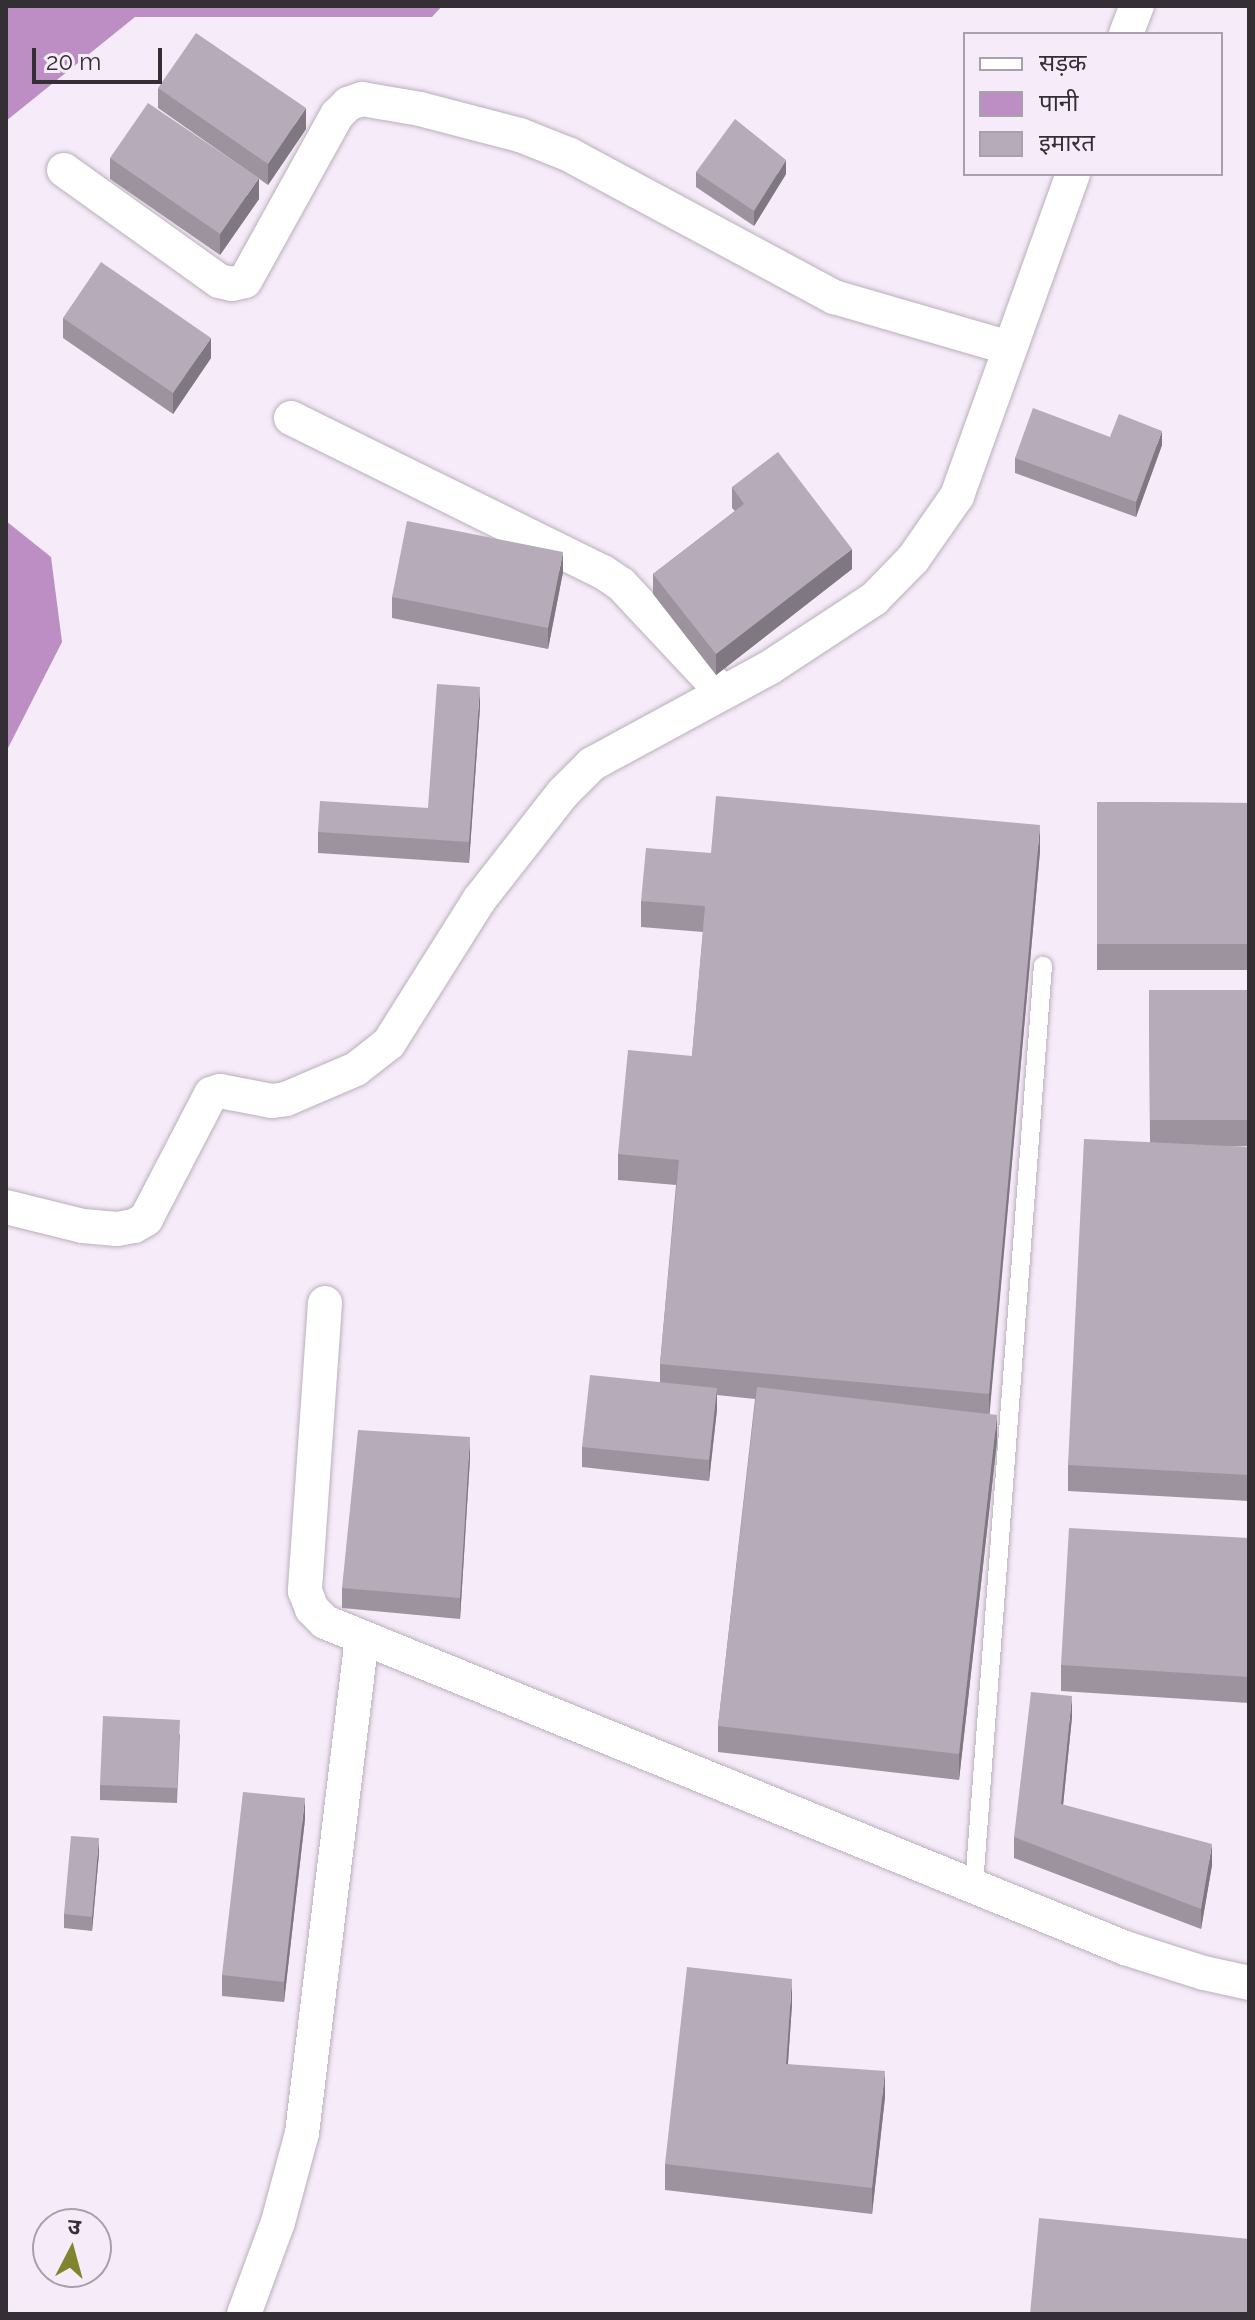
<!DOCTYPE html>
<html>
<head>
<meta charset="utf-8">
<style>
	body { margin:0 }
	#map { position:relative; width:1255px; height:2320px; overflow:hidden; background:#f6ebf8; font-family:Raleway,"Noto Sans Devanagari",sans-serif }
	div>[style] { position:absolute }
	.water>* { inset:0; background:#bc8ec3 }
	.roads { filter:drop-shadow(0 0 2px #baafbc) drop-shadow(0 0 2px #baafbc) }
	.service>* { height:18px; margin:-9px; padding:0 9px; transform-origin:9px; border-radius:9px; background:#fff }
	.minor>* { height:34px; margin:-17px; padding:0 17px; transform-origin:17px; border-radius:17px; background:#fff }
	.wall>* { inset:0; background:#9d939e }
	.shaded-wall>* { inset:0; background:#7f7881 }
	.building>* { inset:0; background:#b6abb8 }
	span { translate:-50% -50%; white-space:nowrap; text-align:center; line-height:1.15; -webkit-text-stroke:8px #f6ebf8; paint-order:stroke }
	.frame { position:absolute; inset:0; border:8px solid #342f34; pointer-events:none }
	.legend { position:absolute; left:963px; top:32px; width:260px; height:144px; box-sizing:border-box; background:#f6ebf8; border:2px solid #a8a0aa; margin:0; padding:10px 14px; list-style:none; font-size:24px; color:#342f34 }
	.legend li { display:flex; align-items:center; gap:16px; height:40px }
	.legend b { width:40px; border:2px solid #a8a0aa }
	.north { position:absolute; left:32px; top:2208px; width:80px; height:80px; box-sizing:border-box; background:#f6ebf8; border:2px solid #a8a0aa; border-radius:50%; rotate:6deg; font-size:22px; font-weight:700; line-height:32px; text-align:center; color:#342f34 }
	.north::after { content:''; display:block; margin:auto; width:28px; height:36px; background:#80842e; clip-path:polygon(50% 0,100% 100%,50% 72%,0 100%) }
	.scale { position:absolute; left:32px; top:48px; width:130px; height:36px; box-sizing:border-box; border:4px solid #342f34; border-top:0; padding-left:10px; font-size:24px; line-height:28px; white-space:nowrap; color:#342f34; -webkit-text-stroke:6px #f6ebf8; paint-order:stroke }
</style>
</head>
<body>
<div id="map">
	<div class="water">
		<i style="clip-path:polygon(6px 6px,442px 6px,432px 17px,135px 17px,6px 121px)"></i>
		<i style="clip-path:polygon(6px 521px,51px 557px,62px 642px,6px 752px)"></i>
	</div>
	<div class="roads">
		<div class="service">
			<i style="left:974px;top:1885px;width:922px;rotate:-85.71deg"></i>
		</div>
		<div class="minor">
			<i style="left:1126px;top:34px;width:30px;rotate:-69deg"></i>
			<i style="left:64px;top:170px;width:191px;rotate:35.6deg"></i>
			<i style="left:219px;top:281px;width:13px;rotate:13deg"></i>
			<i style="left:232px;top:284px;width:13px;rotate:-13deg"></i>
			<i style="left:245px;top:281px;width:190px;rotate:-61deg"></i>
			<i style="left:337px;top:115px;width:16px;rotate:-45deg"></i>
			<i style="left:348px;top:104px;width:15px;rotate:-20deg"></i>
			<i style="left:362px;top:99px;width:59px;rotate:9.8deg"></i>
			<i style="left:420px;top:109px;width:103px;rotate:14.6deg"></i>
			<i style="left:520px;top:135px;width:54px;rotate:21.8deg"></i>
			<i style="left:570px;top:155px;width:300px;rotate:28.3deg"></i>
			<i style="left:834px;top:297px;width:183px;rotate:16.2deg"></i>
			<i style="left:291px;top:418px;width:348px;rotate:26.3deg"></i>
			<i style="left:603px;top:572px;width:22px;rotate:34deg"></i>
			<i style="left:621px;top:584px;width:149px;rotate:46.9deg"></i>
			<i style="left:6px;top:1207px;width:79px;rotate:13.9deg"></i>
			<i style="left:83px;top:1226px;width:34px;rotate:5deg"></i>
			<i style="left:117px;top:1229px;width:17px;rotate:-10deg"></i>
			<i style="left:134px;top:1226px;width:14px;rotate:-30deg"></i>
			<i style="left:146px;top:1219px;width:141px;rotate:-62.5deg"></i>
			<i style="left:211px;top:1094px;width:9px;rotate:-18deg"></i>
			<i style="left:220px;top:1091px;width:53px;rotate:10.9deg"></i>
			<i style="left:272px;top:1101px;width:14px;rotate:-8deg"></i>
			<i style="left:286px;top:1099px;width:76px;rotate:-23.2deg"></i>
			<i style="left:356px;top:1069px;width:42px;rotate:-38.2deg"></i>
			<i style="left:389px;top:1043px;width:169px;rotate:-57.8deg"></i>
			<i style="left:479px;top:900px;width:136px;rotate:-51.9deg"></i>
			<i style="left:563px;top:793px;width:41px;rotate:-45deg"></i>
			<i style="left:592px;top:764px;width:201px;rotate:-28.5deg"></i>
			<i style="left:769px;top:668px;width:126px;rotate:-33.3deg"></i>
			<i style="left:874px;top:599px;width:56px;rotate:-45.7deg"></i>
			<i style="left:913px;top:559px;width:77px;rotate:-55.1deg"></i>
			<i style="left:957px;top:496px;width:342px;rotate:-70.2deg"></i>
			<i style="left:325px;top:1303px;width:289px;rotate:94deg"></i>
			<i style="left:305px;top:1591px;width:19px;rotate:69deg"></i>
			<i style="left:312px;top:1609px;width:18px;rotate:45deg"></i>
			<i style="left:325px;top:1622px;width:864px;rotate:22.17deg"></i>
			<i style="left:1125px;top:1948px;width:83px;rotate:17.6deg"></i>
			<i style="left:1204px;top:1973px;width:46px;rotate:12.5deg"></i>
			<i style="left:244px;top:2314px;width:98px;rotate:-69.7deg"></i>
			<i style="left:278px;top:2222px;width:92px;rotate:-74.9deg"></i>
			<i style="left:302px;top:2133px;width:498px;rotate:-83.1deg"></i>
		</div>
	</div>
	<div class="wall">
		<i style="clip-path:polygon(158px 88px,306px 129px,268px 185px,158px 108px)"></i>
		<i style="clip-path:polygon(110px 158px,259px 199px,220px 255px,110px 179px)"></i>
		<i style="clip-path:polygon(696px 172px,786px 174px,754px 226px,696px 187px)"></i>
		<i style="clip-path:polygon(63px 318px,211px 358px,173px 414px,63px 338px)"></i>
		<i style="clip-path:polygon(1110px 437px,1162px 445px,1136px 517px,1015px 473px,1015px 458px)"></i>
		<i style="clip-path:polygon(732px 487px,852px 569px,716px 675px,653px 594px,653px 574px,735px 511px,732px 508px)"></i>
		<i style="clip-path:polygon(563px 572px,548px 649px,392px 618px,392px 597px)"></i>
		<i style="clip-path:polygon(480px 707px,469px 863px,318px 853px,318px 832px,428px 808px)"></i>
		<i style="clip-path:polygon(1097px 802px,1249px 803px,1249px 970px,1097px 970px)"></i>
		<i style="clip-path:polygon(1040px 851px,989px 1414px,997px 1441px,959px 1780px,718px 1752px,718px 1726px,755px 1399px,717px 1395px,717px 1409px,709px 1481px,582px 1467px,582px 1447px,660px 1382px,660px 1364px,676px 1185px,618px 1180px,618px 1154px,692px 1056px,703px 932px,641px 927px,641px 901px,711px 853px)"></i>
		<i style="clip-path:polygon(1149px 990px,1249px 990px,1249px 1146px,1218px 1146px,1249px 1147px,1249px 1501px,1068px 1491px,1068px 1465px,1150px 1142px)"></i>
		<i style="clip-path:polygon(470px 1458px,460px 1619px,342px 1608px,342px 1588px)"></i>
		<i style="clip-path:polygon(1249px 1538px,1249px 1703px,1061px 1691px,1061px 1665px)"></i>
		<i style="clip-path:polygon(1072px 1717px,1063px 1805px,1212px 1865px,1201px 1929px,1014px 1858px,1014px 1837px)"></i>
		<i style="clip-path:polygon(180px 1734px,177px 1803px,100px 1800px,100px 1785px)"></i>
		<i style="clip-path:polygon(305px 1819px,284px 2002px,222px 1996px,222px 1975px)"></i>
		<i style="clip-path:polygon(99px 1853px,92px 1931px,64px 1928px,64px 1914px)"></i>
		<i style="clip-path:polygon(792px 2004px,788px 2064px,885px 2097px,872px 2214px,665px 2190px,665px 2164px)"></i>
	</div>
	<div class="shaded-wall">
		<i style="clip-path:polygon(306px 108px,306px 129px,268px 185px,268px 164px)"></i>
		<i style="clip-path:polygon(786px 160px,786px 174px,754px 226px,754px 211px)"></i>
		<i style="clip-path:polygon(259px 178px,259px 199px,220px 255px,220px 234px)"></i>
		<i style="clip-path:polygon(211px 338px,211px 358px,173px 414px,173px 393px)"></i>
		<i style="clip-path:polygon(1162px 431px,1162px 445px,1136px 517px,1136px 502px)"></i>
		<i style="clip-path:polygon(852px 549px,852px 569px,716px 675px,716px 654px)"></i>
		<i style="clip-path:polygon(563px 552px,563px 572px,548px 649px,548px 628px)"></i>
		<i style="clip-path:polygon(480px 687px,480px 707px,469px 863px,469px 842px)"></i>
		<i style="clip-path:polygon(1040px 825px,1040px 851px,989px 1420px,989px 1394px)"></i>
		<i style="clip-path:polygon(717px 1388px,717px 1409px,709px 1481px,709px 1460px)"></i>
		<i style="clip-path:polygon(997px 1415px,997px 1441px,959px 1780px,959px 1754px)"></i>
		<i style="clip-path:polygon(470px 1437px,470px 1458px,460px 1619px,460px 1598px)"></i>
		<i style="clip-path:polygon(1072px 1696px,1072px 1717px,1061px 1825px,1061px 1804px)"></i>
		<i style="clip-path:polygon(305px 1798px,305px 1819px,284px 2002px,284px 1982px)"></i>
		<i style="clip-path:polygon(99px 1838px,99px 1853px,92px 1931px,92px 1917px)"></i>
		<i style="clip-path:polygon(1212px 1844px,1212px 1865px,1201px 1929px,1201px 1909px)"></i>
		<i style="clip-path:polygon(792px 1979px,792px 2004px,786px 2090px,786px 2064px)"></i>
		<i style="clip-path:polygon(885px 2071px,885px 2097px,872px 2214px,872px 2188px)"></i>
	</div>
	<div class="building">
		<i style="clip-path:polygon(196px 33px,306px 108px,268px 164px,158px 88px)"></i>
		<i style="clip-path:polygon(148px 103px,259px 178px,220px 234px,110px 158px)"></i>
		<i style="clip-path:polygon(735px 119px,786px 160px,754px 211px,696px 172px)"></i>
		<i style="clip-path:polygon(101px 262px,211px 338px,173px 393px,63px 318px)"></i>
		<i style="clip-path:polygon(1033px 408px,1110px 437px,1119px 414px,1162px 431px,1136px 502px,1015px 458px)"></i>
		<i style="clip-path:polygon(778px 452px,852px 549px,716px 654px,653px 574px,744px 504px,732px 487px)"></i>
		<i style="clip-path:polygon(407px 521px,563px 552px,548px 628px,392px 597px)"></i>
		<i style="clip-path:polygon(437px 684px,480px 687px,469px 842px,318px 832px,320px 801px,428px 808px)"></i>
		<i style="clip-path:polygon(716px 796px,1040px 825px,989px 1394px,660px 1364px,679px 1160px,618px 1154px,628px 1050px,692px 1056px,705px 906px,641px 901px,646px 848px,711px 853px)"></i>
		<i style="clip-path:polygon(1097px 802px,1249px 803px,1249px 944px,1097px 944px)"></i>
		<i style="clip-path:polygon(1149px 990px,1249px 990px,1249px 1120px,1150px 1120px)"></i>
		<i style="clip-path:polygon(1084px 1139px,1249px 1147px,1249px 1475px,1068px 1465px)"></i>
		<i style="clip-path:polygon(590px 1375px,717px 1388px,709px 1460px,582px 1447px)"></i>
		<i style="clip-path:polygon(757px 1387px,997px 1415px,959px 1754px,718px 1726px)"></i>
		<i style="clip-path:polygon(358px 1430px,470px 1437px,460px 1598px,342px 1588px)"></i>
		<i style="clip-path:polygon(1069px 1528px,1249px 1538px,1249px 1677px,1061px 1665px)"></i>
		<i style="clip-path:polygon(1031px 1692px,1072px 1696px,1061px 1804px,1212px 1844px,1201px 1909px,1014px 1837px)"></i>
		<i style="clip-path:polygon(103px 1716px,180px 1720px,177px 1788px,100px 1785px)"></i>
		<i style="clip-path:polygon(243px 1792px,305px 1798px,284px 1982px,222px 1975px)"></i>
		<i style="clip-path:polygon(71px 1836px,99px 1838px,92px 1917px,64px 1914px)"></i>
		<i style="clip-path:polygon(687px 1967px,792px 1979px,786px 2064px,885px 2071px,872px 2188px,665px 2164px)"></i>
		<i style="clip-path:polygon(1039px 2218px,1249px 2239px,1249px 2314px,1030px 2314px)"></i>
	</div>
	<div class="frame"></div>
	<ul class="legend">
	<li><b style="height:10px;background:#fff"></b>सड़क</li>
	<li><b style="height:22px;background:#bc8ec3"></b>पानी</li>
	<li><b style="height:22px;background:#b6abb8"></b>इमारत</li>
	</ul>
	<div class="north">उ</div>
	<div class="scale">20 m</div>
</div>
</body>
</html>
